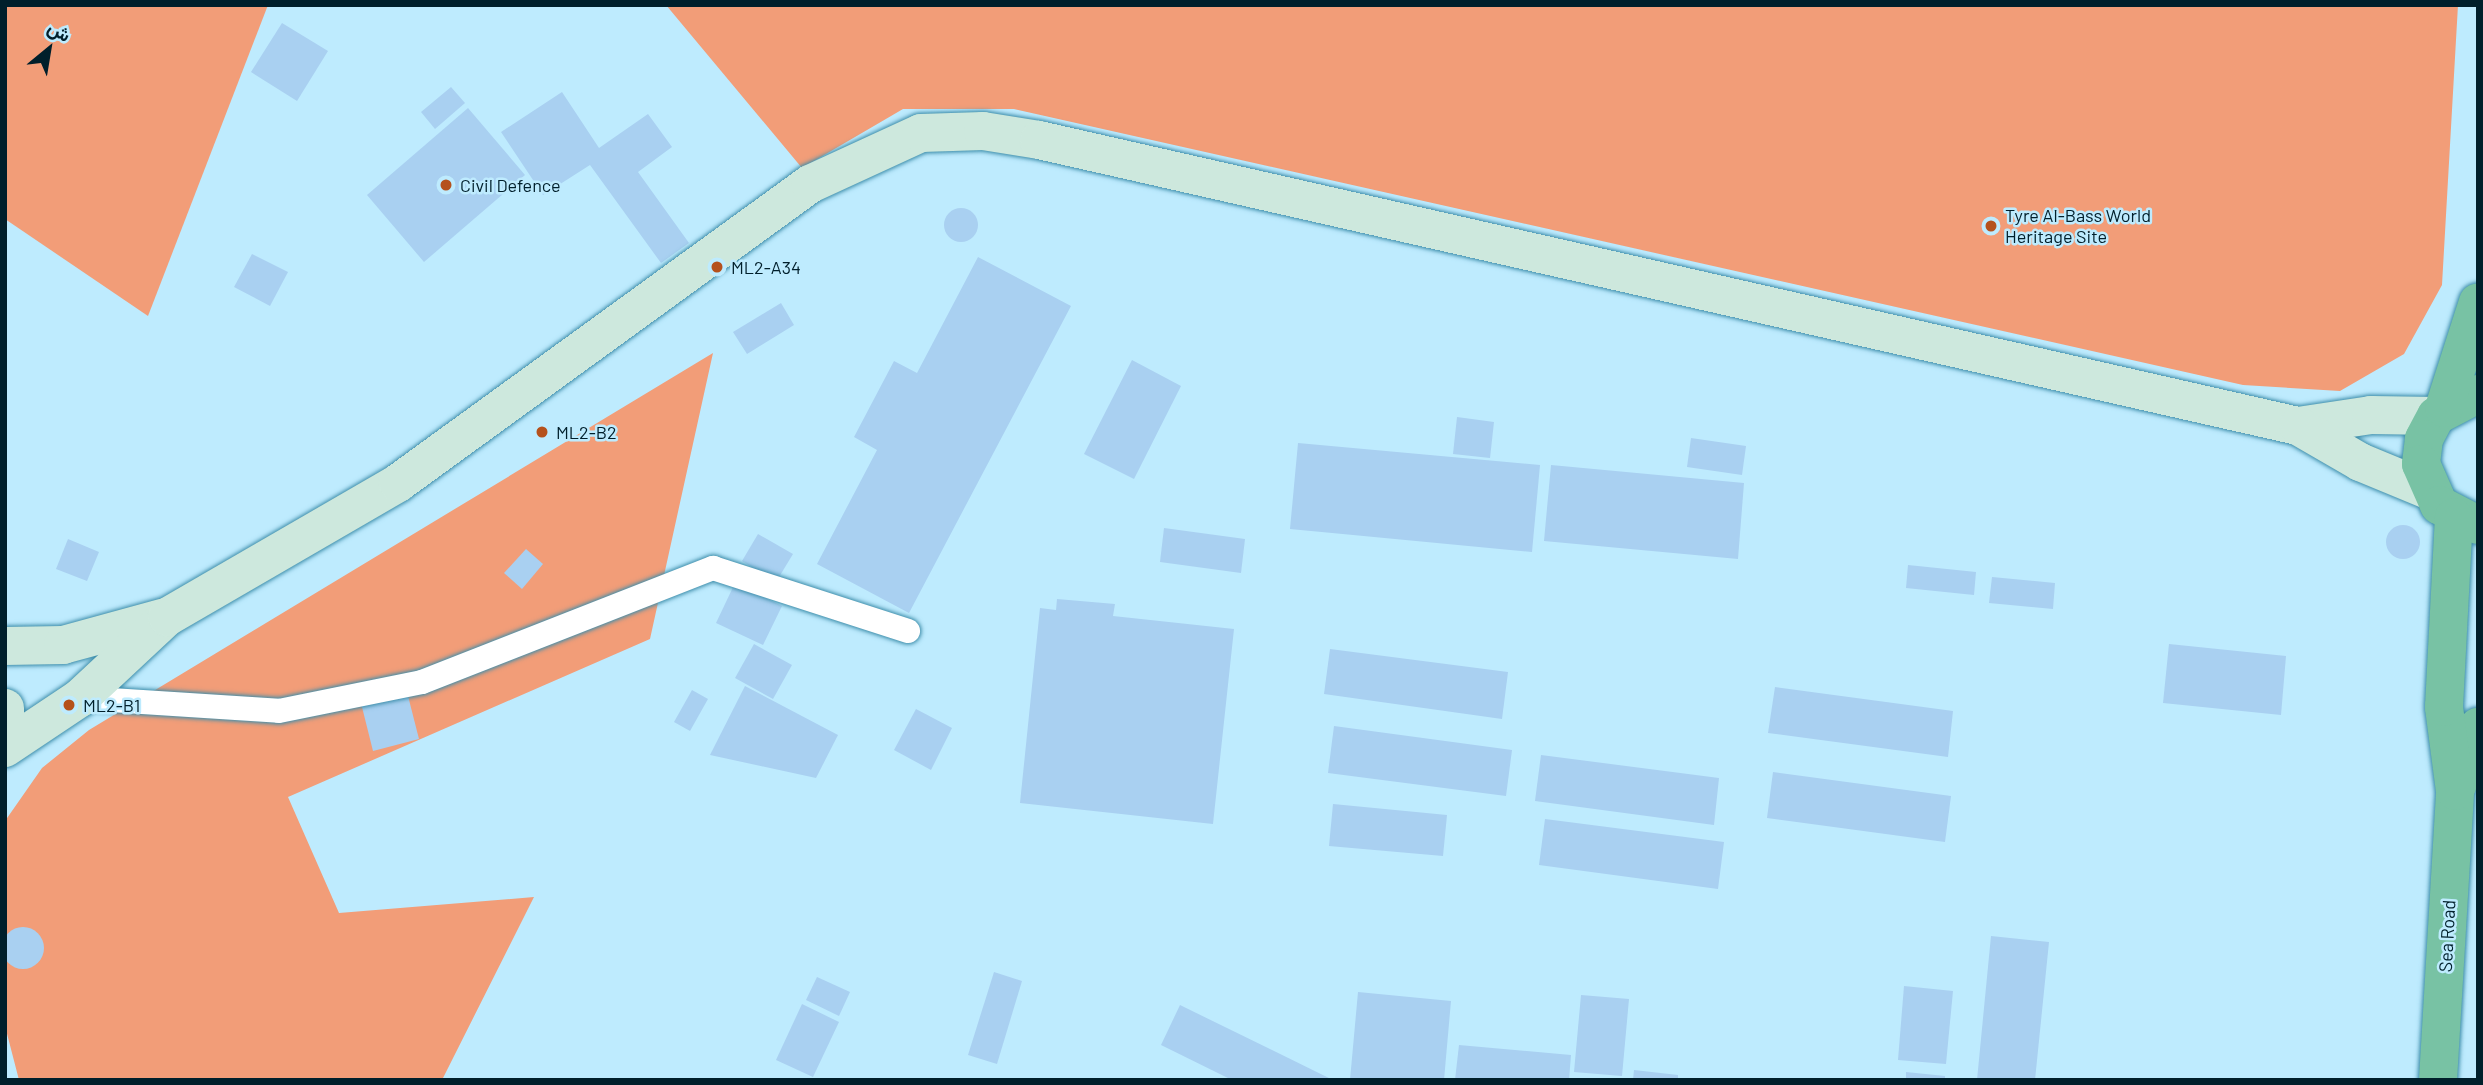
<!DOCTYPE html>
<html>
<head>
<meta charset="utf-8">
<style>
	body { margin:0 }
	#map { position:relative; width:2483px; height:1085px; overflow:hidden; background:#beebfe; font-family:Barlow,Vazirmatn,sans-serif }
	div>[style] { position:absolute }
	.green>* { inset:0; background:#f29d78 }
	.building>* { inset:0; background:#a9d0f1 }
	.round { border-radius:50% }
	.roads { filter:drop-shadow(0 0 2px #3e8eab) drop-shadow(0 0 2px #3e8eab) }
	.service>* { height:24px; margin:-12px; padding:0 12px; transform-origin:12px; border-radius:12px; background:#fff }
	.secondary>* { height:38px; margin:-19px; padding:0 19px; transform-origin:19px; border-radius:19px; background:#cde8dd }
	.trunk>* { height:38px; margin:-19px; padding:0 19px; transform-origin:19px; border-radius:19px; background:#78c2a4 }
	.dots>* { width:19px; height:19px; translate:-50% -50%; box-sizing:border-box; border:4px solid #beebfe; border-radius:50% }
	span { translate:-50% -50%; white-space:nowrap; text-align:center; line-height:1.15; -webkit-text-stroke:5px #beebfe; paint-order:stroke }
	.poi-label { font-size:18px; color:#001f2b }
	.left { translate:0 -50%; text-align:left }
	.street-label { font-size:18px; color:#001f2b }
	.frame { position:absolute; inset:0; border:7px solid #001f2b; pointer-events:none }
	.north { position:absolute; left:14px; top:14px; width:70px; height:70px; -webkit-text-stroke:5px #beebfe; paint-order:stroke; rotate:30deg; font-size:19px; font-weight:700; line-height:28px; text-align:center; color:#001f2b }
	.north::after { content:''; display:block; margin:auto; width:24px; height:32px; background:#001f2b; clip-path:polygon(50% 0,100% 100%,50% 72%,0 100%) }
</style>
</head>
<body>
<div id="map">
	<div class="green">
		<i style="clip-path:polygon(5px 5px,268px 5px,148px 316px,5px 219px)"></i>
		<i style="clip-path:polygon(666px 5px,2458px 5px,2442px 285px,2404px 354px,2340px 391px,2243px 385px,1014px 109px,903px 109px,802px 168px)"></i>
		<i style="clip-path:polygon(713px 353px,650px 639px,288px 797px,339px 913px,534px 897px,442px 1080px,19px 1080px,5px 1026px,5px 821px,42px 768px,89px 730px)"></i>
	</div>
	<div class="building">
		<i style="clip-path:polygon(282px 23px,328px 51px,297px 101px,251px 72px)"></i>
		<i style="clip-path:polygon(451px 87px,465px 103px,435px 129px,421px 112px)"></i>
		<i style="clip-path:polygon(562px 92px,599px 148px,648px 114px,672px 147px,638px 172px,689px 243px,661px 263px,590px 165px,543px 195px,501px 132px)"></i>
		<i style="clip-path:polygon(468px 108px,525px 175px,424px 262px,367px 195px)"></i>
		<i class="round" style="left:944px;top:208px;width:34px;height:34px"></i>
		<i style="clip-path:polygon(252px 254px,288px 272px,270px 306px,234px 287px)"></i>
		<i style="clip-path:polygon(978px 257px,1071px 306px,909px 613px,817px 564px,877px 450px,854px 437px,894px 361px,917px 373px)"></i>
		<i style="clip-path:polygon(781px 303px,794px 325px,747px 354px,733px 332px)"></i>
		<i style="clip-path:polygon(1132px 360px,1181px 386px,1134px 479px,1084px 454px)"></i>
		<i style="clip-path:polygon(1457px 417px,1494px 422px,1490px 458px,1453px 454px)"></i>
		<i style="clip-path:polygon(1691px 438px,1746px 446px,1742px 475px,1687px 467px)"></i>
		<i style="clip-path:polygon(1298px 443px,1540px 465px,1532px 552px,1290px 529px)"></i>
		<i style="clip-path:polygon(1551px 465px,1744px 483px,1738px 559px,1544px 541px)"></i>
		<i class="round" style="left:2386px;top:525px;width:34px;height:34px"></i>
		<i style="clip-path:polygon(1164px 528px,1245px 539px,1241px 573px,1160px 562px)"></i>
		<i style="clip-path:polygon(758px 534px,793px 554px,776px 582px,742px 561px)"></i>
		<i style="clip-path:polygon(68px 539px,99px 552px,87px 581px,56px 569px)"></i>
		<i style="clip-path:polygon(526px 549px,543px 564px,522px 589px,504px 573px)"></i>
		<i style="clip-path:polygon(1908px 565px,1976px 572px,1974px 595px,1906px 588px)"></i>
		<i style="clip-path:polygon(1992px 577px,2055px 583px,2053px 609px,1989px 603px)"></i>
		<i style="clip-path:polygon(735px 583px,782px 606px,763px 645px,716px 623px)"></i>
		<i style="clip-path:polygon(1057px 599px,1115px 604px,1113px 616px,1234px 629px,1213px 824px,1020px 803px,1040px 608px,1056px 610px)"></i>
		<i style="clip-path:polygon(754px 644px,792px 665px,773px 699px,735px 678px)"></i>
		<i style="clip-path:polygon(2169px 644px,2286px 656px,2281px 715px,2163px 703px)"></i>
		<i style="clip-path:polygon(1330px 649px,1508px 672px,1502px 719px,1324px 694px)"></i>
		<i style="clip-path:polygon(745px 686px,838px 735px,816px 778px,710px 755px)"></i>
		<i style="clip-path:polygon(1775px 687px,1953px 711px,1948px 757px,1768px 733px)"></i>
		<i style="clip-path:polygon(692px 690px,708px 699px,690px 731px,674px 722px)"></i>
		<i style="clip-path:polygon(407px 692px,419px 739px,373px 751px,361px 703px)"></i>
		<i style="clip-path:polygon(916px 709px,952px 728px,931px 770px,894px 750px)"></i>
		<i style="clip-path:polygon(1334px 726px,1512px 750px,1506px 796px,1328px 773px)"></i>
		<i style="clip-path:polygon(1541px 755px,1719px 778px,1714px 825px,1535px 801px)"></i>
		<i style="clip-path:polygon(1773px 772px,1951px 796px,1945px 842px,1767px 818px)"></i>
		<i style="clip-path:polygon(1333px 804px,1447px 815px,1443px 856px,1329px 846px)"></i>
		<i style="clip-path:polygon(1545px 819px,1724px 842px,1718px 889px,1539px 865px)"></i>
		<i class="round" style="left:2px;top:927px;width:42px;height:42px"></i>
		<i style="clip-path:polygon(1991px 936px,2049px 942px,2035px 1080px,1977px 1080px)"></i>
		<i style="clip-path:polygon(994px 972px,1022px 981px,997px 1064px,968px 1055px)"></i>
		<i style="clip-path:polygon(817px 977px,850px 992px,839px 1016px,806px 1000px)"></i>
		<i style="clip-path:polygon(1904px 986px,1953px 991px,1946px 1064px,1898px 1060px)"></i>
		<i style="clip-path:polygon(1358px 992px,1451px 1001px,1444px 1080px,1350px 1080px)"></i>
		<i style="clip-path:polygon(1581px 995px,1629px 999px,1622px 1076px,1574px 1072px)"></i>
		<i style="clip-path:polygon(802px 1004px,839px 1022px,813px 1077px,776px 1060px)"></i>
		<i style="clip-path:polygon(1180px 1005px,1333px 1080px,1232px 1080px,1161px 1045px)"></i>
		<i style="clip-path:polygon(1459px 1045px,1571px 1055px,1569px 1080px,1455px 1080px)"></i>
		<i style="clip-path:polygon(1634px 1070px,1678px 1075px,1678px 1080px,1633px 1080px)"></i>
		<i style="clip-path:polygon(1906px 1072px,1945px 1076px,1945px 1080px,1906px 1080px)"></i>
	</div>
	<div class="roads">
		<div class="service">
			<i style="left:80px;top:698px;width:199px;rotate:3.7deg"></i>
			<i style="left:279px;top:711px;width:146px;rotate:-11.5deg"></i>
			<i style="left:422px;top:682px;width:313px;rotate:-21.4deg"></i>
			<i style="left:713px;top:568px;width:205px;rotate:17.9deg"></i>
		</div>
		<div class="secondary">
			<i style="left:2298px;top:426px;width:74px;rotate:-8.6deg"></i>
			<i style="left:2371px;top:415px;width:65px;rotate:0.9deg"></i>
			<i style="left:5px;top:646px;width:58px;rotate:-1deg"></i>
			<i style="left:63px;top:645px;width:103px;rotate:-15.3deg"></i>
			<i style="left:5px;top:708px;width:21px;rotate:90deg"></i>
			<i style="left:5px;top:748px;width:90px;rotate:-33.7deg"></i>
			<i style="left:80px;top:698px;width:119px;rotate:-43deg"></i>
			<i style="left:167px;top:617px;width:267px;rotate:-30.1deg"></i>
			<i style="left:398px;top:483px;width:509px;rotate:-35.97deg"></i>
			<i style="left:810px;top:184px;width:122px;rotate:-24.7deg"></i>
			<i style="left:921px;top:133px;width:62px;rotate:-1.8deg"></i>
			<i style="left:983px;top:131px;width:57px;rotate:9.1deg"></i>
			<i style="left:1039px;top:140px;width:1291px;rotate:12.8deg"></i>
			<i style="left:2298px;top:426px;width:72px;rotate:30.1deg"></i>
			<i style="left:2360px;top:462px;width:74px;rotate:22.4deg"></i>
		</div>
		<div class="trunk">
			<i style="left:2478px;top:394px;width:47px;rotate:152.4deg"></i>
			<i style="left:2436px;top:416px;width:26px;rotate:118deg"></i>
			<i style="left:2424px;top:439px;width:25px;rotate:97deg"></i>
			<i style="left:2421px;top:464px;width:45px;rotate:66.3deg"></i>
			<i style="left:2439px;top:505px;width:44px;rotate:27.1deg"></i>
			<i style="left:2444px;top:408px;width:111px;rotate:-72.2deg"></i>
			<i style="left:2457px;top:786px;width:63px;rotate:-70.4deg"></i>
			<i style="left:2438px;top:1080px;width:289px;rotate:-86.6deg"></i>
			<i style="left:2455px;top:791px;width:85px;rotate:-97.5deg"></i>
			<i style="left:2444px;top:707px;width:190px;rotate:-87deg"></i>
		</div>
	</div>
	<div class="dots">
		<i style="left:446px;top:185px;background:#b5511c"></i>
		<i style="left:1991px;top:226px;background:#b5511c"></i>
		<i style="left:717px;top:267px;background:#b5511c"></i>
		<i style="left:542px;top:432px;background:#b5511c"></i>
		<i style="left:69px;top:705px;background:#b5511c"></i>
	</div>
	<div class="poi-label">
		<span class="left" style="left:460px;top:185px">Civil Defence</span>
		<span class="left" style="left:2005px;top:226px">Tyre Al-Bass World<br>Heritage Site</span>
		<span class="left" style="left:731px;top:267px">ML2-A34</span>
		<span class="left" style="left:556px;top:432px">ML2-B2</span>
		<span class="left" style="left:83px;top:705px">ML2-B1</span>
	</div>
	<div class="street-label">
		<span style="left:2447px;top:936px;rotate:-87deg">Sea Road</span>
	</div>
	<div class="frame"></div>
	<div class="north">ش</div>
</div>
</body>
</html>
